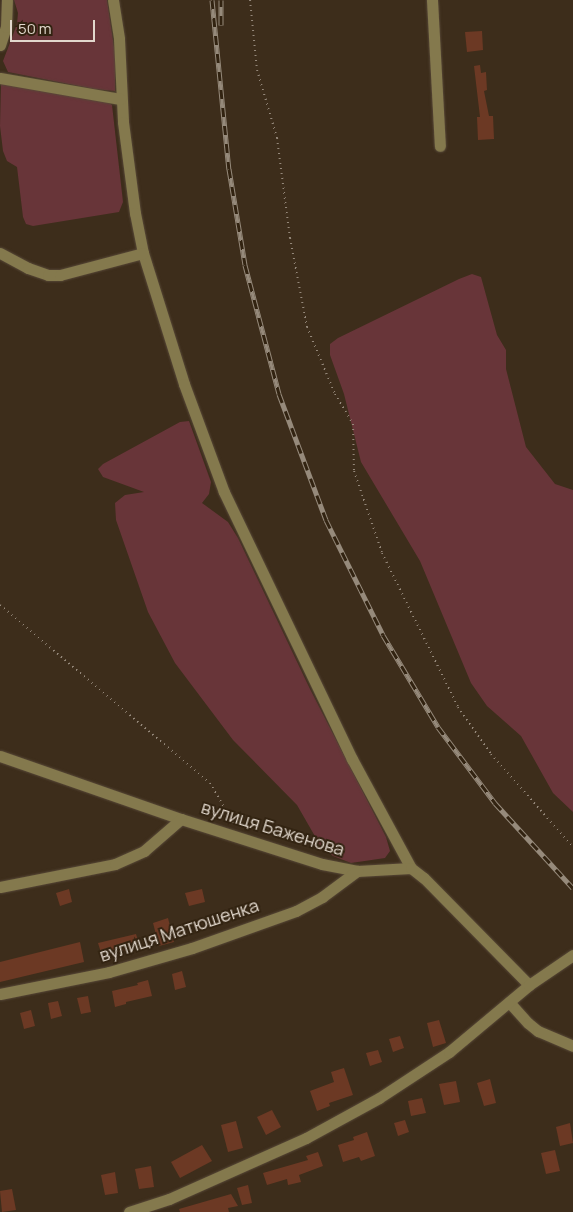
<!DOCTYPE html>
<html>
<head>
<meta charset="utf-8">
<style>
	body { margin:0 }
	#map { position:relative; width:573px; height:1212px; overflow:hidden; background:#3d2d1b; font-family:Manrope,sans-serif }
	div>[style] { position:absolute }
	.green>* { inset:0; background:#683539 }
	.building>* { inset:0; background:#6c3924 }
	.path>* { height:2px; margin-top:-1px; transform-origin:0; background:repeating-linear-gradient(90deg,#95887a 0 1px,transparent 0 5px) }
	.roads { filter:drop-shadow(0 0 1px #574837) drop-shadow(0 0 1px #574837) }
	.minor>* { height:11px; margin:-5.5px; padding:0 5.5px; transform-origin:5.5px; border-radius:5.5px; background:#84794d }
	.rail>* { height:5px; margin-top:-2.5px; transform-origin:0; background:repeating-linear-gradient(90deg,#322311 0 9px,#968a7b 0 18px); box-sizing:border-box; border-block:1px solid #968a7b }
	span { translate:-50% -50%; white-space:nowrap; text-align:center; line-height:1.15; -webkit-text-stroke:4px #322311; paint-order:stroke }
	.street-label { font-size:18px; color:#e2d8cd }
	.scale { position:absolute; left:10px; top:20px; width:85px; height:22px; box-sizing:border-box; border:2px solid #e2d8cd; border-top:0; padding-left:6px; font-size:15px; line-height:18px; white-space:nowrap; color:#e2d8cd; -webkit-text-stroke:4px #322311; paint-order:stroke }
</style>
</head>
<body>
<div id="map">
	<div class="green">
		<i style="clip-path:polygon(14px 0,107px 0,115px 54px,115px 91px,94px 89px,8px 72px,3px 61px,17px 24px,18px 13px)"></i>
		<i style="clip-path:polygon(1px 83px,104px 100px,112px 105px,123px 202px,119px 212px,33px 226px,26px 224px,23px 217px,17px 167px,7px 161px,3px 151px,0 126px)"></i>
		<i style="clip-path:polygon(472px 274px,481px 277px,497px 335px,506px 350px,506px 369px,526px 447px,555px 484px,573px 490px,573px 812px,553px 793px,521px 736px,487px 706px,471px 683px,420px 561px,361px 462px,344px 394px,330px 355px,330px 344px,338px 338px,459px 279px)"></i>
		<i style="clip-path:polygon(189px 421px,211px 482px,209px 494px,202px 503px,228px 522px,238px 538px,310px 689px,386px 837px,390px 851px,385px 858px,351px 863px,333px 856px,320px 845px,297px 805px,233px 740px,175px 663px,148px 612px,116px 520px,115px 503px,125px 495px,144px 492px,103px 477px,98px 469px,103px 464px,180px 422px)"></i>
	</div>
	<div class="building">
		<i style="clip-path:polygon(482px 31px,483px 50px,467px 52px,465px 32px)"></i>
		<i style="clip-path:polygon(480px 65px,481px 73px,486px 72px,487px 90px,484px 91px,489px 116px,493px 116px,494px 139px,478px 140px,477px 117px,480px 117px,474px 66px)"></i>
		<i style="clip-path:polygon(69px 889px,72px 902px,60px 906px,56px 893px)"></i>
		<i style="clip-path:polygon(202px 889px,205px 902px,189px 906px,185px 893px)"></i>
		<i style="clip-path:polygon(168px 918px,174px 942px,159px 946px,153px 923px)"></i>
		<i style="clip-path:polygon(136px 934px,140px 947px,102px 956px,98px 943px)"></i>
		<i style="clip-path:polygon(80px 942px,84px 962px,0 982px,0 962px)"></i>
		<i style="clip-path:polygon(182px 971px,186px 987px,175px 990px,172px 974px)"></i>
		<i style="clip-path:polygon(148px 980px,152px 996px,126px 1002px,126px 1004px,115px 1007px,112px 991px,138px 985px,137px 983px)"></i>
		<i style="clip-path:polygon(88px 996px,91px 1012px,81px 1014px,77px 998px)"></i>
		<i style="clip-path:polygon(58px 1001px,62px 1016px,51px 1019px,48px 1003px)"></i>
		<i style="clip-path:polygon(31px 1010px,35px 1026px,24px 1029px,20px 1013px)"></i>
		<i style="clip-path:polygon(439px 1020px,446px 1043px,433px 1047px,427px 1023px)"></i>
		<i style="clip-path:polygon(400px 1036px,404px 1048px,393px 1052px,389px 1039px)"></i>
		<i style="clip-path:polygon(378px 1050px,382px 1062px,370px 1066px,366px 1053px)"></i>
		<i style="clip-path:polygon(344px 1068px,353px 1095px,329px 1103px,330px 1106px,317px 1111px,310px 1091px,334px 1082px,331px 1072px)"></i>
		<i style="clip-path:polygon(490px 1079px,496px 1103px,484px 1106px,477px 1083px)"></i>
		<i style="clip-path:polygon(456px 1081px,460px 1102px,444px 1105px,439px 1084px)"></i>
		<i style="clip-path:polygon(422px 1098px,426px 1113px,411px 1116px,408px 1101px)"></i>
		<i style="clip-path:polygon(272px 1110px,281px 1127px,266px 1135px,257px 1117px)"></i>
		<i style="clip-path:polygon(405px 1120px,409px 1132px,398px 1136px,394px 1123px)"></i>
		<i style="clip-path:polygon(236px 1121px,243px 1148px,228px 1152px,221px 1125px)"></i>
		<i style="clip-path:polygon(570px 1123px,573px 1143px,560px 1146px,556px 1127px)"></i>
		<i style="clip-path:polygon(367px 1132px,375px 1156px,361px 1161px,359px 1157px,343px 1162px,338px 1145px,354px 1140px,353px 1137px)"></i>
		<i style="clip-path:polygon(202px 1145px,212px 1161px,180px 1178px,171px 1162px)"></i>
		<i style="clip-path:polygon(555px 1150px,560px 1171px,546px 1174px,541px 1153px)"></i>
		<i style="clip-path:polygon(318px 1152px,323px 1166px,299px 1175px,301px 1182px,288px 1185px,287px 1179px,267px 1185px,263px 1173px,308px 1160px,306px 1156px)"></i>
		<i style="clip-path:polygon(151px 1166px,154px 1187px,139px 1189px,135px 1169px)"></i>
		<i style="clip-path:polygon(115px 1172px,118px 1193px,105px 1195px,101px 1175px)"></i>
		<i style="clip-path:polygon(248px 1185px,252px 1203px,242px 1205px,237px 1188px)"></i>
		<i style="clip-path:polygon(12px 1189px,16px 1210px,2px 1212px,0 1191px)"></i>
		<i style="clip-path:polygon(231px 1194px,238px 1206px,228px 1208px,229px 1212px,180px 1212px,179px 1209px)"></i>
	</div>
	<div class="path">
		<i style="left:250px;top:0;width:70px;rotate:84.3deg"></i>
		<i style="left:257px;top:70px;width:71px;rotate:73.6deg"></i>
		<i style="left:277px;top:138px;width:101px;rotate:82.6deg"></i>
		<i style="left:290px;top:238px;width:91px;rotate:79.2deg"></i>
		<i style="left:307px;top:327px;width:73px;rotate:67.3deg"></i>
		<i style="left:335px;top:394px;width:35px;rotate:59deg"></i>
		<i style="left:353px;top:424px;width:47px;rotate:88.8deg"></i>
		<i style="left:354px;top:471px;width:87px;rotate:71.1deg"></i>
		<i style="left:382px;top:553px;width:172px;rotate:63.7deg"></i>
		<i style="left:458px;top:707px;width:57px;rotate:54.9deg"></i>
		<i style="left:491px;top:754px;width:124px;rotate:48.6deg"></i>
		<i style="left:0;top:605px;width:275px;rotate:40.3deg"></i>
		<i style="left:210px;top:783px;width:48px;rotate:59.7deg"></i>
	</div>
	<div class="roads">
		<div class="minor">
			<i style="left:113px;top:0;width:39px;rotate:81deg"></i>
			<i style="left:119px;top:39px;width:83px;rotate:87.2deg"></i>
			<i style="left:123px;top:122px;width:92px;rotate:82.5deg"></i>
			<i style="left:135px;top:213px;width:41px;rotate:78.7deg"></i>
			<i style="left:143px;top:253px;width:137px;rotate:72.6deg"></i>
			<i style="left:184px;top:384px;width:115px;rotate:69.7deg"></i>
			<i style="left:224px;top:492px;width:296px;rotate:64.4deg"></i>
			<i style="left:352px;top:759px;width:124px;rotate:61.6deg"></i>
			<i style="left:432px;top:0;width:146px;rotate:86.9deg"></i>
			<i style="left:0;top:45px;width:19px;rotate:-72deg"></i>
			<i style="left:6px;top:27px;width:27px;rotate:-88deg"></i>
			<i style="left:0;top:78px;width:122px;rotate:9.9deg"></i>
			<i style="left:0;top:253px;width:32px;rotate:28deg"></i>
			<i style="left:28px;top:268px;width:21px;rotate:19deg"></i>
			<i style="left:48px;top:275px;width:12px"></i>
			<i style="left:60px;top:275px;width:86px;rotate:-14.8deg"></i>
			<i style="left:0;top:756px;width:192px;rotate:19.2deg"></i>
			<i style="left:181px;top:819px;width:148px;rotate:17.7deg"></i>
			<i style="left:322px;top:864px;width:36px;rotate:11deg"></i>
			<i style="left:357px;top:871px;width:54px;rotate:-3.2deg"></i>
			<i style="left:411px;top:868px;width:16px;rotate:38deg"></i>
			<i style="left:424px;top:878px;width:150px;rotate:45.5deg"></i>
			<i style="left:0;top:887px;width:117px;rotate:-11.3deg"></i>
			<i style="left:115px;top:864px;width:32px;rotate:-24deg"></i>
			<i style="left:144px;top:851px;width:49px;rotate:-40.9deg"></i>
			<i style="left:0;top:994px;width:111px;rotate:-11.4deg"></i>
			<i style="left:109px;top:972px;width:86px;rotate:-16.1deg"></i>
			<i style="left:192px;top:948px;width:110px;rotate:-19.6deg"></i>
			<i style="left:296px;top:911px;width:30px;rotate:-28deg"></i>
			<i style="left:322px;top:897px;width:44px;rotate:-36.6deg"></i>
			<i style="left:509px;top:1002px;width:28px;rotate:48deg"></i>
			<i style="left:528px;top:1023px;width:13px;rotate:39deg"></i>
			<i style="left:538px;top:1031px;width:38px;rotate:23deg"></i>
			<i style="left:129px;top:1212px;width:42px;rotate:-18deg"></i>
			<i style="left:169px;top:1199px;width:150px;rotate:-24deg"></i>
			<i style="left:306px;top:1138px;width:83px;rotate:-28.7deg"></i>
			<i style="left:379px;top:1098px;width:84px;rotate:-33.3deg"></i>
			<i style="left:449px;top:1052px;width:104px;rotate:-39.9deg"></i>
			<i style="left:529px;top:985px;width:53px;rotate:-34.3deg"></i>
		</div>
	</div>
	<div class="rail">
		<i style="left:212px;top:0;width:170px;rotate:84.3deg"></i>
		<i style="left:229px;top:169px;width:97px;rotate:80.5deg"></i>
		<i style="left:245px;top:265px;width:133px;rotate:75.2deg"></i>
		<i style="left:279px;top:394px;width:134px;rotate:69.5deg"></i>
		<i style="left:326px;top:520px;width:128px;rotate:63.6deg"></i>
		<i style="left:383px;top:635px;width:107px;rotate:59.1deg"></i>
		<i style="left:438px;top:727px;width:95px;rotate:53.1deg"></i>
		<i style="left:495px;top:803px;width:115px;rotate:47.5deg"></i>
		<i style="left:221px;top:25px;width:25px;rotate:-90deg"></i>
	</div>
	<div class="street-label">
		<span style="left:273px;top:828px;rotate:17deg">вулиця Баженова</span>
		<span style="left:179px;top:930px;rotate:-18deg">вулиця Матюшенка</span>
	</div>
	<div class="scale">50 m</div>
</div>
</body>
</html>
